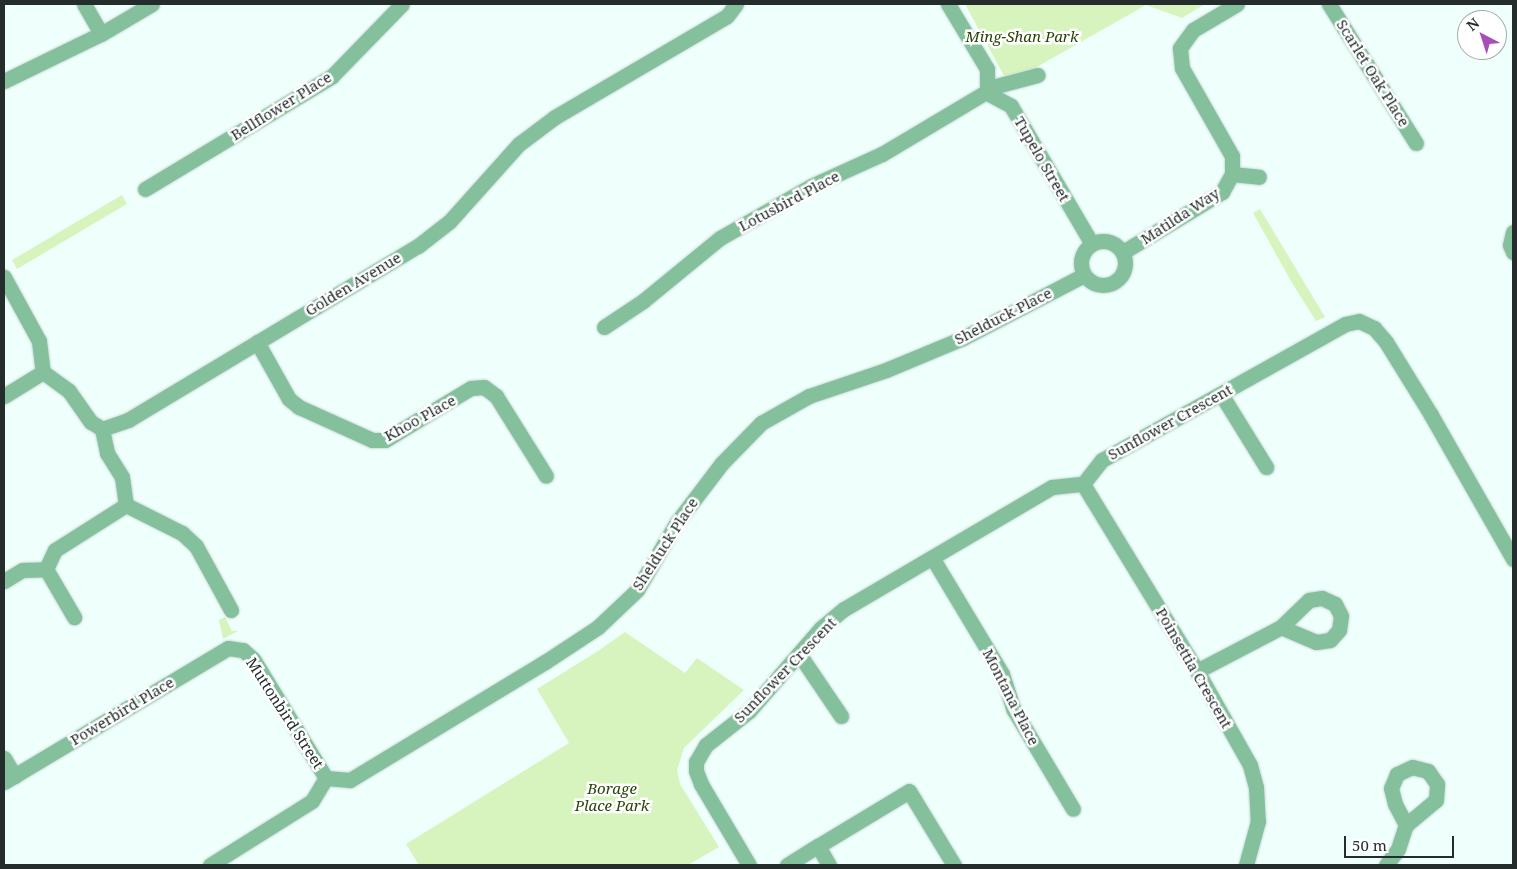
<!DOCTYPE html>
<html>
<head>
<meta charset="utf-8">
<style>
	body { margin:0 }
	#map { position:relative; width:1517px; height:869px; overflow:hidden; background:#effffc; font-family:"Noto Serif",serif }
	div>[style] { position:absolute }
	.green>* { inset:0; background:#d7f4be }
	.roads { filter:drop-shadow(0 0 1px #cad9d7) drop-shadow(0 0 1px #cad9d7) }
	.minor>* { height:15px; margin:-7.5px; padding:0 7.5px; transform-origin:7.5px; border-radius:7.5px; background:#85c09d }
	.minor>.ring { margin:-7.5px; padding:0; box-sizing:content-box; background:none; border:15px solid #85c09d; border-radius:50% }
	span { translate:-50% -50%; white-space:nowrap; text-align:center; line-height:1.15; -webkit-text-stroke:5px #fff; paint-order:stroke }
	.park-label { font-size:15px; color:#294207; font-style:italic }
	.street-label { font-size:15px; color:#242d2c }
	.frame { position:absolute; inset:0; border:5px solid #242d2c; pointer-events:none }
	.north { position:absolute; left:1457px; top:10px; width:50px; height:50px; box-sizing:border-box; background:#fff; border:1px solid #a7abab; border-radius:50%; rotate:320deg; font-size:14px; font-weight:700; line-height:20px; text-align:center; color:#242d2c }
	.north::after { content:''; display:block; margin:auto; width:18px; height:22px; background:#a94db8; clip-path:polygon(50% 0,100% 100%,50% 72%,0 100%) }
	.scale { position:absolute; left:1344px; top:836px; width:110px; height:22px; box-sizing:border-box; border:2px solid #242d2c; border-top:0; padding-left:6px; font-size:15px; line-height:18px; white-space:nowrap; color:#242d2c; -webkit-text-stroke:4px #fff; paint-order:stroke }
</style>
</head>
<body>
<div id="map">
	<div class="green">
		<i style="clip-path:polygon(965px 4px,1205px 4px,1182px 18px,1146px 5px,1035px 68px,1004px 76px)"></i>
		<i style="clip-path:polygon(122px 195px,127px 204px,17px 269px,12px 260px)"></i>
		<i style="clip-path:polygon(1260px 209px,1325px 317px,1316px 321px,1292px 283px,1253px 213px)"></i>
		<i style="clip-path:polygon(225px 617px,232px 631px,238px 631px,223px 639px,219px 620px)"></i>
		<i style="clip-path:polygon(625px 632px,685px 673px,697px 658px,744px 690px,684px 748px,677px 770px,680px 784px,719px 847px,688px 865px,419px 865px,406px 844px,569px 743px,537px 689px,598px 651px)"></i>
	</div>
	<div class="roads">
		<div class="minor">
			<i style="left:84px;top:4px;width:34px;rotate:60deg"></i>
			<i style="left:948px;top:4px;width:76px;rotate:59deg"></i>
			<i style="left:987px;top:69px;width:24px;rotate:90deg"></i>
			<i style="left:987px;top:93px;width:27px;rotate:28deg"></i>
			<i style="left:1011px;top:106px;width:160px;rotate:59.6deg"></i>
			<i style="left:1329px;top:4px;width:164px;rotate:58deg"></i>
			<i style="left:4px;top:81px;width:108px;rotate:-25.9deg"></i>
			<i style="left:101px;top:34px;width:59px;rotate:-30.5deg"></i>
			<i style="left:1232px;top:174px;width:27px;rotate:6deg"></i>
			<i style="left:145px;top:189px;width:218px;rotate:-31.1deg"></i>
			<i style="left:332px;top:76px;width:100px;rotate:-45.8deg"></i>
			<i style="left:1513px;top:232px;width:13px;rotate:103deg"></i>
			<i style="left:1510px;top:245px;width:8px;rotate:67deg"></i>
			<i class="ring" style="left:1081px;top:241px;width:29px;height:29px"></i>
			<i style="left:1123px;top:252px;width:116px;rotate:-31.2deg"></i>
			<i style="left:1222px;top:192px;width:21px;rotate:-61deg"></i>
			<i style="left:1232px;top:174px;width:18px;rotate:-90deg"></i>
			<i style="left:1232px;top:156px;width:101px;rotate:-119.6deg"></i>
			<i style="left:1182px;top:68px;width:20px;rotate:-96deg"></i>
			<i style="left:1180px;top:48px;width:22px;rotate:-54deg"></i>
			<i style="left:1193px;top:30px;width:51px;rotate:-30.6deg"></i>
			<i style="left:4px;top:277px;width:73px;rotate:61.3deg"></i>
			<i style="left:39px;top:341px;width:31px;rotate:83deg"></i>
			<i style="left:43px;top:372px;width:32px;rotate:36deg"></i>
			<i style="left:69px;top:391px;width:38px;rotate:55deg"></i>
			<i style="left:91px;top:422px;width:13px;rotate:32deg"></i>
			<i style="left:102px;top:429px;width:28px;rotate:-19deg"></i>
			<i style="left:128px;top:420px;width:338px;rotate:-31deg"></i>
			<i style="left:418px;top:246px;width:39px;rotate:-38deg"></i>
			<i style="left:449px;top:222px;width:105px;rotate:-48.1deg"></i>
			<i style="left:519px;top:144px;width:45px;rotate:-36.9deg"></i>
			<i style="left:555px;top:117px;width:199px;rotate:-30.4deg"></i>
			<i style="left:727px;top:16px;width:15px;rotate:-53deg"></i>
			<i style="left:604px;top:327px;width:47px;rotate:-33.7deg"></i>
			<i style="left:643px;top:301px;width:99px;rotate:-39.3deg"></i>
			<i style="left:720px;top:238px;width:105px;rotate:-29.7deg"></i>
			<i style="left:811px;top:186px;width:78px;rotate:-24.3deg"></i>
			<i style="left:882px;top:154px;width:133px;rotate:-30.8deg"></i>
			<i style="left:996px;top:86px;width:43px;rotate:-14.7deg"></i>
			<i style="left:257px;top:342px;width:65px;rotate:60.7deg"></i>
			<i style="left:289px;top:399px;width:13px;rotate:39deg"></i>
			<i style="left:299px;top:407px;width:80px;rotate:24.3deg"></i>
			<i style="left:372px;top:440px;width:13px"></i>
			<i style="left:385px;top:440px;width:100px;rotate:-31.2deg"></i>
			<i style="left:471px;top:388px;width:13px;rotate:-4deg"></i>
			<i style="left:484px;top:387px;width:15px;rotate:37deg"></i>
			<i style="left:496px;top:396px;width:94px;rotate:58deg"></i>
			<i style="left:1221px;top:394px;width:86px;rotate:58.3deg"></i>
			<i style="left:4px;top:396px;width:46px;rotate:-31.6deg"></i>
			<i style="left:102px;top:429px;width:25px;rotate:78deg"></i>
			<i style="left:107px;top:453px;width:28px;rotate:58deg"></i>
			<i style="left:122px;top:477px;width:28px;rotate:82deg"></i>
			<i style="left:126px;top:505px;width:63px;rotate:26.6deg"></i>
			<i style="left:182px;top:533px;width:19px;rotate:43deg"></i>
			<i style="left:196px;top:546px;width:73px;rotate:61.3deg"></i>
			<i style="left:1083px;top:484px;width:219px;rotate:58.6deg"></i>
			<i style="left:1197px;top:671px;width:108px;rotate:60.6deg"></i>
			<i style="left:1250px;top:765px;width:23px;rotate:75deg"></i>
			<i style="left:1256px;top:787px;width:34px;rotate:87deg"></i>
			<i style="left:1258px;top:821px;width:46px;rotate:105.3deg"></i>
			<i style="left:933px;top:559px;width:134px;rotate:59deg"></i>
			<i style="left:1002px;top:674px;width:38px;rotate:72deg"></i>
			<i style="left:1014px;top:710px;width:115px;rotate:59.2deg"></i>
			<i style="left:46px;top:569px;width:56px;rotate:59.7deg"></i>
			<i style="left:4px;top:581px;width:21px;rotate:-31deg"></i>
			<i style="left:22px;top:570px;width:24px;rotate:-2deg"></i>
			<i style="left:46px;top:569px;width:21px;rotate:-65deg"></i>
			<i style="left:55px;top:550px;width:84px;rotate:-32.4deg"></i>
			<i style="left:799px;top:654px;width:75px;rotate:55.9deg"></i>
			<i style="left:1197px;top:671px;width:95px;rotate:-27.6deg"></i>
			<i style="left:1281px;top:627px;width:39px;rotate:-44deg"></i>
			<i style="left:1309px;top:600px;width:13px;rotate:-9deg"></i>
			<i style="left:1322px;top:598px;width:14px;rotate:25deg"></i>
			<i style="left:1335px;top:604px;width:13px;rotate:63deg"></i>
			<i style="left:1341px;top:616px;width:14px;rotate:98deg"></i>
			<i style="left:1339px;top:630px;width:13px;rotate:132deg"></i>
			<i style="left:1330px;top:640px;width:14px;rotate:172deg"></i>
			<i style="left:1316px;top:642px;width:38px;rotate:-157deg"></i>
			<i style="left:4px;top:758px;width:21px;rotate:59deg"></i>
			<i style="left:4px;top:782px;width:261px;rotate:-30.9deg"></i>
			<i style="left:228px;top:648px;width:15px;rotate:8deg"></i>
			<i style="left:243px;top:650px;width:13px;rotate:42deg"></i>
			<i style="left:253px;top:659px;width:140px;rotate:58.5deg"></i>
			<i style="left:210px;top:865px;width:120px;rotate:-32.1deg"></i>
			<i style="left:312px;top:801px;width:27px;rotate:-59deg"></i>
			<i style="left:326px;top:778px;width:24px;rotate:5deg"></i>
			<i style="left:350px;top:780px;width:228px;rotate:-31.2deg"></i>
			<i style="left:545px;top:662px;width:64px;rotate:-33.4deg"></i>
			<i style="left:598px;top:627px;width:54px;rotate:-43.5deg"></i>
			<i style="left:637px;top:590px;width:79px;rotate:-59.5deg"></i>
			<i style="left:677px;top:522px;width:74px;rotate:-52.7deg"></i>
			<i style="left:722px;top:463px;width:56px;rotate:-45.7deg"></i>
			<i style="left:761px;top:423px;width:55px;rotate:-29.4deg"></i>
			<i style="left:809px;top:396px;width:81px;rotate:-18.7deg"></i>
			<i style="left:886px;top:370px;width:83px;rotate:-22.6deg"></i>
			<i style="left:963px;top:338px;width:136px;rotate:-27.5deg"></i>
			<i style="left:749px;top:865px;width:94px;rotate:-120.7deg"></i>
			<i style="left:701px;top:784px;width:14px;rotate:-111deg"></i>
			<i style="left:696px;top:771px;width:9px;rotate:-90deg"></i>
			<i style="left:696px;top:762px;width:20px;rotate:-60deg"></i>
			<i style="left:706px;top:745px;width:55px;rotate:-38.3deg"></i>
			<i style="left:749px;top:711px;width:110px;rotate:-49.1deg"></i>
			<i style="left:821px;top:628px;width:30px;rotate:-40deg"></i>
			<i style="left:844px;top:609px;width:241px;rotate:-30.4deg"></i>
			<i style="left:1052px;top:487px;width:31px;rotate:-6deg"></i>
			<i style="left:1083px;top:484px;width:31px;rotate:-52deg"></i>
			<i style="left:1102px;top:460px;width:278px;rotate:-29.2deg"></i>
			<i style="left:1345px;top:324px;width:14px;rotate:-12deg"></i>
			<i style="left:1359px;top:321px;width:17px;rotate:25deg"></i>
			<i style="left:1374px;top:328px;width:18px;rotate:49deg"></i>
			<i style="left:1386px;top:342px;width:86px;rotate:58.3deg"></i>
			<i style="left:1431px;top:415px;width:166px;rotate:60.3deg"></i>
			<i style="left:787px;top:865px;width:36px;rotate:-32deg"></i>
			<i style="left:829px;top:865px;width:22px;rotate:-120deg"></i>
			<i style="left:818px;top:846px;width:106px;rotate:-31.1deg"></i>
			<i style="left:909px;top:791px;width:87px;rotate:58.7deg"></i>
			<i style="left:1386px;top:865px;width:20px;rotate:-53deg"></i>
			<i style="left:1398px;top:849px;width:25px;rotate:-72deg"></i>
			<i style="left:1406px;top:825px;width:39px;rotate:-40deg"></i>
			<i style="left:1436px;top:800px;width:16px;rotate:-86deg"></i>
			<i style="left:1437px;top:784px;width:16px;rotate:-125deg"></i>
			<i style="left:1428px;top:771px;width:16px;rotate:-166deg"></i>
			<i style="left:1412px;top:767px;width:17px;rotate:155deg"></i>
			<i style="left:1397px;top:774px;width:15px;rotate:113deg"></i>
			<i style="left:1391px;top:788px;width:16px;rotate:76deg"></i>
			<i style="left:1395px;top:804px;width:24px;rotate:62deg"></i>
		</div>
	</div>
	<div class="park-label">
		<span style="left:1022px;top:37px">Ming-Shan Park</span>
		<span style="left:612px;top:797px">Borage<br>Place Park</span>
	</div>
	<div class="street-label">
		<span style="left:1373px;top:73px;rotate:58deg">Scarlet Oak Place</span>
		<span style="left:281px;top:106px;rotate:-32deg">Bellflower Place</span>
		<span style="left:1042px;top:159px;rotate:60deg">Tupelo Street</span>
		<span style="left:789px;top:201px;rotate:-28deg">Lotusbird Place</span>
		<span style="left:1180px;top:216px;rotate:-33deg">Matilda Way</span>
		<span style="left:353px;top:284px;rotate:-31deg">Golden Avenue</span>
		<span style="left:1003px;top:316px;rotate:-27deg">Shelduck Place</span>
		<span style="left:420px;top:418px;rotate:-29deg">Khoo Place</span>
		<span style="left:1170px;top:422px;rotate:-29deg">Sunflower Crescent</span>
		<span style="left:665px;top:544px;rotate:-57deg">Shelduck Place</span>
		<span style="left:1194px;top:668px;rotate:60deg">Poinsettia Crescent</span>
		<span style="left:785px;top:670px;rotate:-46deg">Sunflower Crescent</span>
		<span style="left:1011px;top:697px;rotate:63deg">Montana Place</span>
		<span style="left:122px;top:711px;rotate:-31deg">Powerbird Place</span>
		<span style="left:285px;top:713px;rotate:57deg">Muttonbird Street</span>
	</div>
	<div class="frame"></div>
	<div class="north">N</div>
	<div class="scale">50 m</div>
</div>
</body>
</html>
